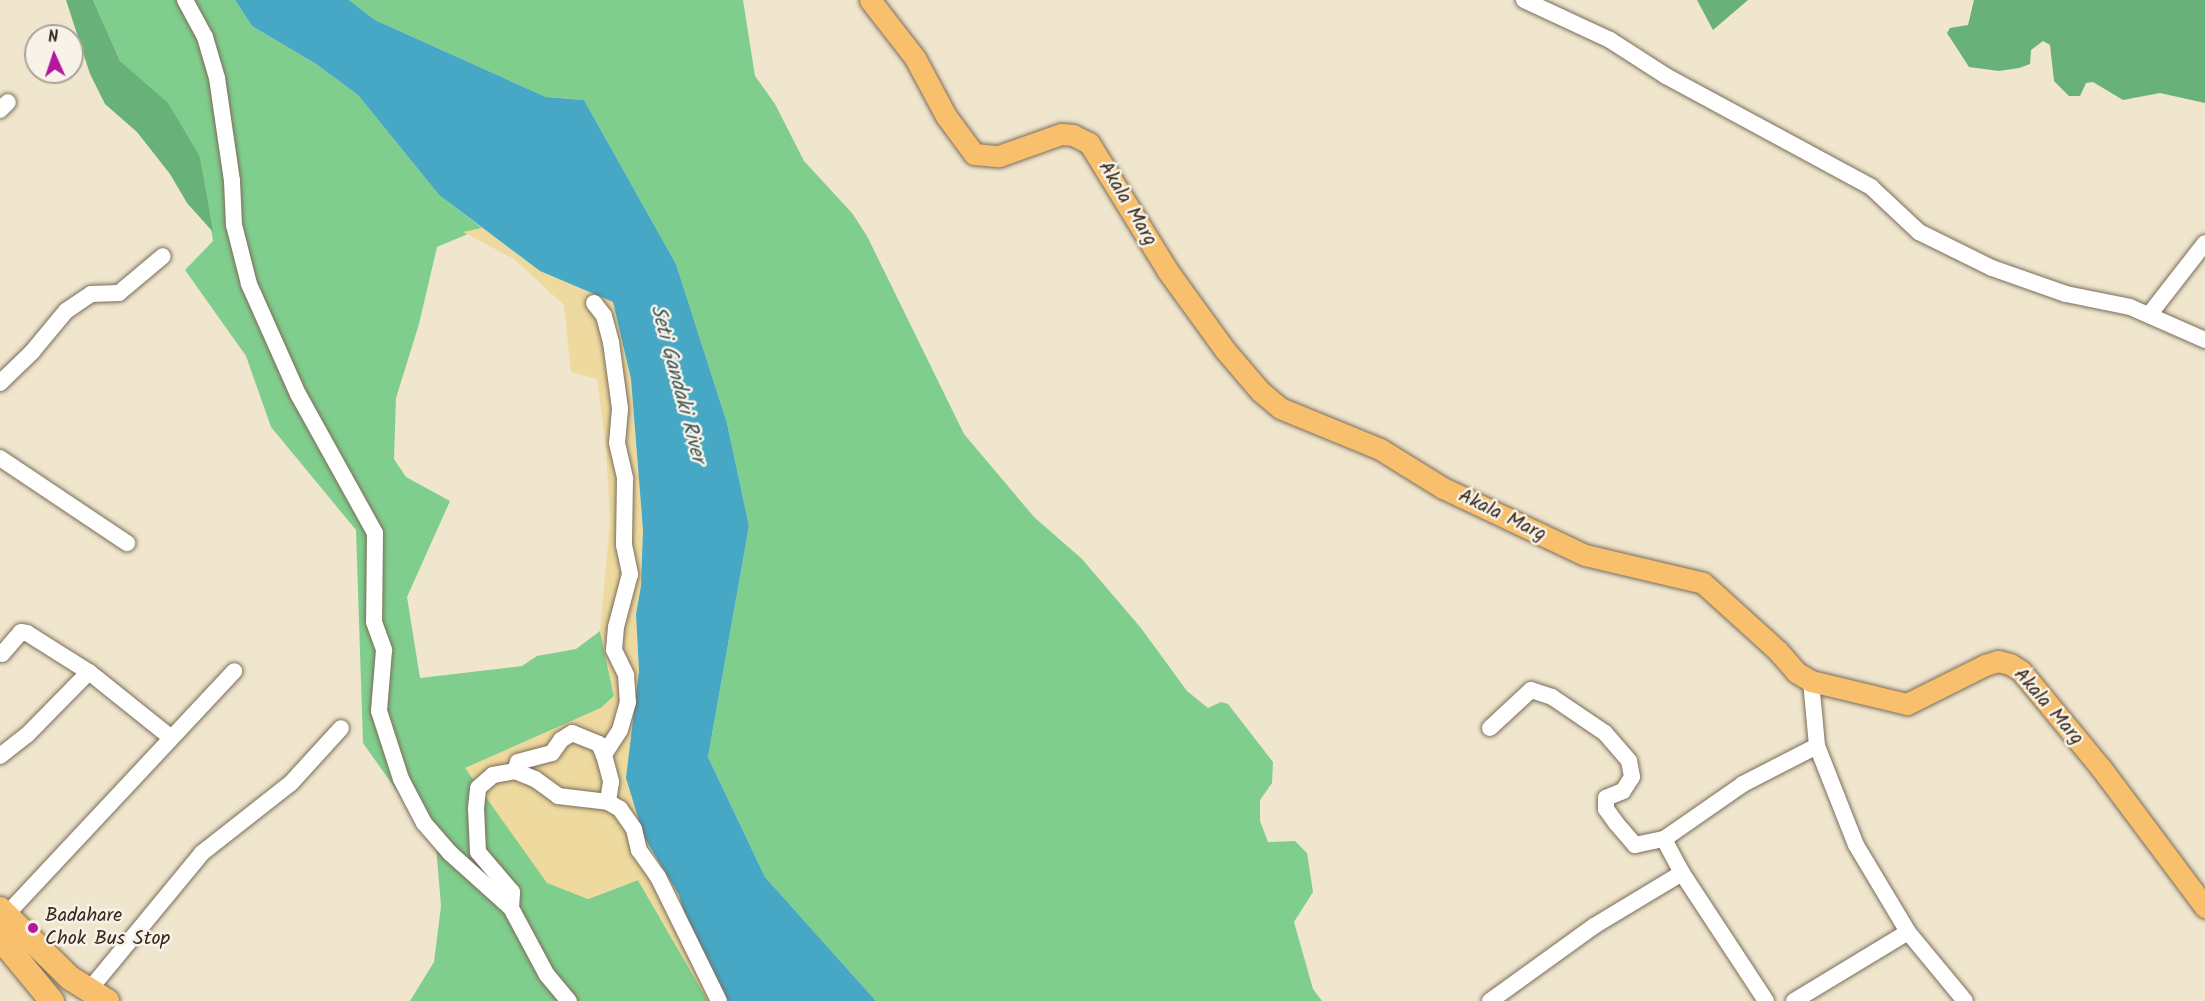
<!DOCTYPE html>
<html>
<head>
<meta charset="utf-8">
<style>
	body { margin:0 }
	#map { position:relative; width:2205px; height:1001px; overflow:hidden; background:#f0e6cd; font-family:Kalam,sans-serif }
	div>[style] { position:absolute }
	.green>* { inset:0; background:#80ce8d }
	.forest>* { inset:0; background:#68b178 }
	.sand>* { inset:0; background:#eeda9e }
	.water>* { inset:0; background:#47a8c6 }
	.roads { filter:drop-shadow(0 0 2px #7a6c5b) drop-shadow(0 0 2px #7a6c5b) }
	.minor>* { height:16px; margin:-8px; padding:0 8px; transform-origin:8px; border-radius:8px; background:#fff }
	.major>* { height:21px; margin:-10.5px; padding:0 10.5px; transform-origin:10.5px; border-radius:10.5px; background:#f8bf6c }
	.highway>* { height:24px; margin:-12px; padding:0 12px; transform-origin:12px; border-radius:12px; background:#f8bf6c }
	.dots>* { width:16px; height:16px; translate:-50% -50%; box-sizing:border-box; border:3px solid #f7f3e8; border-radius:50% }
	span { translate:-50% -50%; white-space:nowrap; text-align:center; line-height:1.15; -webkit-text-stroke:5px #f7f3e8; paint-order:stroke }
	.street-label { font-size:20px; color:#3b2a1e }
	.poi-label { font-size:20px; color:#3b2a1e }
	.left { translate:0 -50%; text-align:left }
	.water-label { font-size:21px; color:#3f5659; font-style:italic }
	.north { position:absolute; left:24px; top:24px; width:60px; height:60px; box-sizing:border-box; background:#f7f3e8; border:2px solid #aca397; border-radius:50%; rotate:357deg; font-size:16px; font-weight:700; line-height:24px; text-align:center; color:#3b2a1e }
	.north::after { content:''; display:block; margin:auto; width:21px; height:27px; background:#b5179e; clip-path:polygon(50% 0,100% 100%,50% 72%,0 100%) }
</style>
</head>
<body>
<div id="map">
	<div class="green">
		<i style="clip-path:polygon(93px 0,235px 0,252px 26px,316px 64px,358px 95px,439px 195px,482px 228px,437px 247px,419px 324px,396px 398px,394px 459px,406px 477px,450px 501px,407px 597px,420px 678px,522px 666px,537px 656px,576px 649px,600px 631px,614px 696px,601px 708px,466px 768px,588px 899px,638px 880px,708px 1001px,410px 1001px,434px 962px,441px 906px,436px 846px,363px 743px,356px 530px,271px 427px,246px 356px,185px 270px,213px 241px,200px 157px,142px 81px,120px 61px)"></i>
		<i style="clip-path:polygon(349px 0,743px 0,755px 76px,775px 104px,804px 161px,852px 213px,867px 236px,964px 434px,1034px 517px,1082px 559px,1141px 628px,1187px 691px,1208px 708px,1221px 702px,1228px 704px,1273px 762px,1272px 783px,1260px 800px,1260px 821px,1268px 842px,1295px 841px,1307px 853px,1313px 892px,1294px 922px,1313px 989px,1322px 1001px,876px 1001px,765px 877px,708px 757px,749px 526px,727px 423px,676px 264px,584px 100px,546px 97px,375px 20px)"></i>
	</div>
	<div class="forest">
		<i style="clip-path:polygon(66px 0,93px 0,120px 61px,168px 103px,200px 157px,213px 232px,187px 203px,170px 174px,137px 132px,105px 104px,90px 74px)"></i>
		<i style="clip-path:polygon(1697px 0,1748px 0,1713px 30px)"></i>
		<i style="clip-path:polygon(1974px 0,2205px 0,2205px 103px,2160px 93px,2123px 100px,2093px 82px,2086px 83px,2080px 96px,2069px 96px,2054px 81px,2050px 45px,2043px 41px,2031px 50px,2030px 64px,2019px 68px,1999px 71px,1969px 67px,1947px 33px,1950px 28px,1968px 25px)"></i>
	</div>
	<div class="sand">
		<i style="clip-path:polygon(482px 228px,540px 271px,613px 302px,631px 379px,643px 530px,641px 586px,636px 614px,639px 671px,636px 698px,650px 850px,679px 895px,690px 932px,724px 1001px,708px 1001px,638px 880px,588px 899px,547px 883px,465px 768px,601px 708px,614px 696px,600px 631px,610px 522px,606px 446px,597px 379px,571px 372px,564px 305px,514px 259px,463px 232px)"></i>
	</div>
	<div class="water">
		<i style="clip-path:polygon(235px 0,349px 0,375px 20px,546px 97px,584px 100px,676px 264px,727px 423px,749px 526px,708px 757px,765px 877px,876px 1001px,724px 1001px,690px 932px,679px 895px,644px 837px,626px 778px,639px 671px,636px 614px,641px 586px,643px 530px,631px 379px,613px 302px,540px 271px,439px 195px,358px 95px,316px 64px,252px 26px)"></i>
	</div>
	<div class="roads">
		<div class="minor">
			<i style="left:185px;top:0;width:42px;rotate:61.6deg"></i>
			<i style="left:205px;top:37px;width:43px;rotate:73.7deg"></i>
			<i style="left:217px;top:78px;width:104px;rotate:81.7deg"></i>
			<i style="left:232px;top:181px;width:44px;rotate:87.4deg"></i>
			<i style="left:234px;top:225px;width:61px;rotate:75.7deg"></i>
			<i style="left:249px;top:284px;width:120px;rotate:66deg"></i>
			<i style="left:298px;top:394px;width:159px;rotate:61deg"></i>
			<i style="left:375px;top:533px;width:89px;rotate:90.6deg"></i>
			<i style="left:374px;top:622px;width:30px;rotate:70deg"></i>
			<i style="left:384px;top:650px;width:61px;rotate:94.7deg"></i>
			<i style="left:379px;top:711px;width:71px;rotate:72.1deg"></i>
			<i style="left:401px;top:779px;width:50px;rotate:62.4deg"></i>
			<i style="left:424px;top:823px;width:40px;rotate:49deg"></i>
			<i style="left:450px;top:853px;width:82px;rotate:42deg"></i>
			<i style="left:511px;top:908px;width:76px;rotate:61.8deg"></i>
			<i style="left:547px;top:975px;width:34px;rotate:50deg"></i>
			<i style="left:1524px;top:0;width:95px;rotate:24.9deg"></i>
			<i style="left:1610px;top:40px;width:67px;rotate:32.7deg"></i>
			<i style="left:1666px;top:76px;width:233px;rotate:28.4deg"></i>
			<i style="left:1871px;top:187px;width:66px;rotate:43.2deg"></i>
			<i style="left:1919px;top:232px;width:81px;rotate:26.3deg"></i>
			<i style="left:1992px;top:268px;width:78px;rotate:19.4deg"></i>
			<i style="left:2066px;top:294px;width:65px;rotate:11.5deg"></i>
			<i style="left:2130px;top:307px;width:82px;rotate:23.7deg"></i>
			<i style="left:0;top:110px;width:11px;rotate:-45deg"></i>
			<i style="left:594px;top:303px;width:16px;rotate:52deg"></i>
			<i style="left:604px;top:316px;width:27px;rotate:75deg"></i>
			<i style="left:611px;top:342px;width:68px;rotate:82.3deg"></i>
			<i style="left:620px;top:409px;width:34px;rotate:95deg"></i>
			<i style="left:617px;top:443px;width:37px;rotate:77deg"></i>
			<i style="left:625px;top:479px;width:66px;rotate:90.9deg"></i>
			<i style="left:624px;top:545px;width:30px;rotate:78deg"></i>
			<i style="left:630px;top:574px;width:55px;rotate:104.8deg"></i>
			<i style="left:616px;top:627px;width:23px;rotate:95deg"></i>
			<i style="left:614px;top:650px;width:28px;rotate:64deg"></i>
			<i style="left:626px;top:675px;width:27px;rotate:86deg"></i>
			<i style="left:628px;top:702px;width:29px;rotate:106deg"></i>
			<i style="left:620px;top:730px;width:30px;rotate:123deg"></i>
			<i style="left:604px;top:755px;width:28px;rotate:75deg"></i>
			<i style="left:611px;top:782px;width:20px;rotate:99deg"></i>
			<i style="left:2149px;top:315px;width:91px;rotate:-52.1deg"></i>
			<i style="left:0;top:383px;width:45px;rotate:-44.1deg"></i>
			<i style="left:32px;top:352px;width:53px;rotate:-50.3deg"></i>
			<i style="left:66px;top:311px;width:30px;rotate:-34deg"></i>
			<i style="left:91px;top:294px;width:28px;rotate:-2deg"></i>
			<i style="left:119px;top:293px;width:57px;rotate:-40.1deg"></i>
			<i style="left:0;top:458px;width:153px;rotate:33.8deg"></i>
			<i style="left:2px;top:654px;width:29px;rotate:-49deg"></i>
			<i style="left:21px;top:632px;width:6px;rotate:9deg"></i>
			<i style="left:27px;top:633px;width:73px;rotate:32.2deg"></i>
			<i style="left:89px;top:672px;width:104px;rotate:38.7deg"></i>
			<i style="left:1811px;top:681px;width:65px;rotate:84.7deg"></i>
			<i style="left:1817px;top:746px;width:106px;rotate:68.5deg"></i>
			<i style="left:1856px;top:845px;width:101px;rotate:59.1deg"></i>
			<i style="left:1908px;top:932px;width:89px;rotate:50.4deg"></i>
			<i style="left:1490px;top:728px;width:56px;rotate:-42.8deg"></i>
			<i style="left:1531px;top:690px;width:22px;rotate:18deg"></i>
			<i style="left:1552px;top:697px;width:64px;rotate:34.2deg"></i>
			<i style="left:1605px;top:733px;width:37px;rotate:49deg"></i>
			<i style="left:1629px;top:761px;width:16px;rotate:79deg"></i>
			<i style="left:1632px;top:777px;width:17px;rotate:123deg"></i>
			<i style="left:1623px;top:791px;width:18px;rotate:158deg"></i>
			<i style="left:1606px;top:798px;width:11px;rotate:90deg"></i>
			<i style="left:1606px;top:809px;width:17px;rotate:54deg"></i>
			<i style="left:1616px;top:823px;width:29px;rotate:49deg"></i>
			<i style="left:1635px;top:845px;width:30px;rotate:-12deg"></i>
			<i style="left:0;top:756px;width:34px;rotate:-38deg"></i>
			<i style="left:27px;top:735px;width:88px;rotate:-45.5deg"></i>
			<i style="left:515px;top:771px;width:9px;rotate:-72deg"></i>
			<i style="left:518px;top:762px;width:35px;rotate:-15deg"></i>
			<i style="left:552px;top:753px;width:16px;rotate:-55deg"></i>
			<i style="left:561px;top:740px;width:13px;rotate:-32deg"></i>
			<i style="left:572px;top:733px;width:29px;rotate:22deg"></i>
			<i style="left:599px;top:744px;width:12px;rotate:66deg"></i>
			<i style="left:1682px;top:873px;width:153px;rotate:56.7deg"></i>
			<i style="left:511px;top:908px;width:16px;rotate:-86deg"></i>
			<i style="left:512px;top:892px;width:52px;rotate:-130.4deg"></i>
			<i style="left:478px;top:852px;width:44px;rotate:-92.6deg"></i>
			<i style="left:476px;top:808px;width:20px;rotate:-84deg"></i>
			<i style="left:478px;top:788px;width:20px;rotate:-41deg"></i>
			<i style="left:493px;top:775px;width:22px;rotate:-10deg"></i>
			<i style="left:515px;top:771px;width:22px;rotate:22deg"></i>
			<i style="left:535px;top:779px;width:29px;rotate:36deg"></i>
			<i style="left:558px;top:796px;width:50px;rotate:6.8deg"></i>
			<i style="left:608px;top:802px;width:14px;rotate:30deg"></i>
			<i style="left:620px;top:809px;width:24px;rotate:55deg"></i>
			<i style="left:634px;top:829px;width:22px;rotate:77deg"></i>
			<i style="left:639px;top:850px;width:33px;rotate:55deg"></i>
			<i style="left:658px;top:877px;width:138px;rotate:63.8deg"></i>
			<i style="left:6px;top:915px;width:334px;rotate:-46.9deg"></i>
			<i style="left:90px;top:989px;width:176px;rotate:-50.5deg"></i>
			<i style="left:202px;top:853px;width:113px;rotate:-38.2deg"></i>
			<i style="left:291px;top:783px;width:74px;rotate:-47.7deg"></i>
			<i style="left:1490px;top:1001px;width:128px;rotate:-35.8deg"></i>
			<i style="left:1594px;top:926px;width:103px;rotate:-31.1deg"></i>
			<i style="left:1682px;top:873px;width:38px;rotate:-118deg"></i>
			<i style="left:1664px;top:839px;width:96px;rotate:-34.8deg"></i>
			<i style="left:1743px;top:784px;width:83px;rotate:-27.2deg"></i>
			<i style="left:1794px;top:1001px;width:133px;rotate:-31.2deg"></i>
		</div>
		<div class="major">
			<i style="left:870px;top:0;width:73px;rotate:52.2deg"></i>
			<i style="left:915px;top:58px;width:66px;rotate:61.9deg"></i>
			<i style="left:946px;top:116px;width:47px;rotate:53.6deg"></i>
			<i style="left:974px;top:154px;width:25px;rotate:5deg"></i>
			<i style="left:999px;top:156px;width:66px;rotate:-19.5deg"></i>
			<i style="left:1061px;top:134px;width:12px;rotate:5deg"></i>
			<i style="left:1073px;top:135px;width:18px;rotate:27deg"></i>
			<i style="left:1089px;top:143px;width:149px;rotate:58.4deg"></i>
			<i style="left:1167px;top:270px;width:99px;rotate:54.1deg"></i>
			<i style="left:1225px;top:350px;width:54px;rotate:49.5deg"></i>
			<i style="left:1260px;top:391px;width:26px;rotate:40deg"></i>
			<i style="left:1280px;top:408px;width:108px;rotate:22.3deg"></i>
			<i style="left:1380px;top:449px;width:74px;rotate:31.8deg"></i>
			<i style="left:1443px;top:488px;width:157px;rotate:25.3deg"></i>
			<i style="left:1585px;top:555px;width:121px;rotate:13.3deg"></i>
			<i style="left:1703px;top:583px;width:101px;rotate:42.2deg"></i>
			<i style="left:1778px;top:651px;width:28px;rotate:49deg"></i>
			<i style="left:1796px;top:672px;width:17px;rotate:31deg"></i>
			<i style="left:1811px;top:681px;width:99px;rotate:13.5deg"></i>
			<i style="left:1907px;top:704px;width:87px;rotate:-26.6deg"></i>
			<i style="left:1985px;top:665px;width:14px;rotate:-17deg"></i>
			<i style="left:1998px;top:661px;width:12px;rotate:14deg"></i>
			<i style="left:2010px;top:664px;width:13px;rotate:32deg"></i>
			<i style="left:2021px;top:671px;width:126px;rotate:50.5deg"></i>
			<i style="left:2101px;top:768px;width:174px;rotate:53.2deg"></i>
		</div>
		<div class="highway">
			<i style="left:0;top:909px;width:98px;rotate:44.6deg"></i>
			<i style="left:70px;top:978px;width:44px;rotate:31.9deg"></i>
			<i style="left:0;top:938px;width:82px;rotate:50.5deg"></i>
		</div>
	</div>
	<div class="dots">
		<i style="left:33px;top:928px;background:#b5179e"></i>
	</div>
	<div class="street-label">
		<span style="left:1127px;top:204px;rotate:59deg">Akala Marg</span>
		<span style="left:1502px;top:516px;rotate:26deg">Akala Marg</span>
		<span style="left:2048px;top:707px;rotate:49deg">Akala Marg</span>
	</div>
	<div class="poi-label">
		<span class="left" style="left:45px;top:928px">Badahare<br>Chok Bus Stop</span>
	</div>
	<div class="water-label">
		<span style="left:677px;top:384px;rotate:75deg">Seti Gandaki River</span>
	</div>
	<div class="north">N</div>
</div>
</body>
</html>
